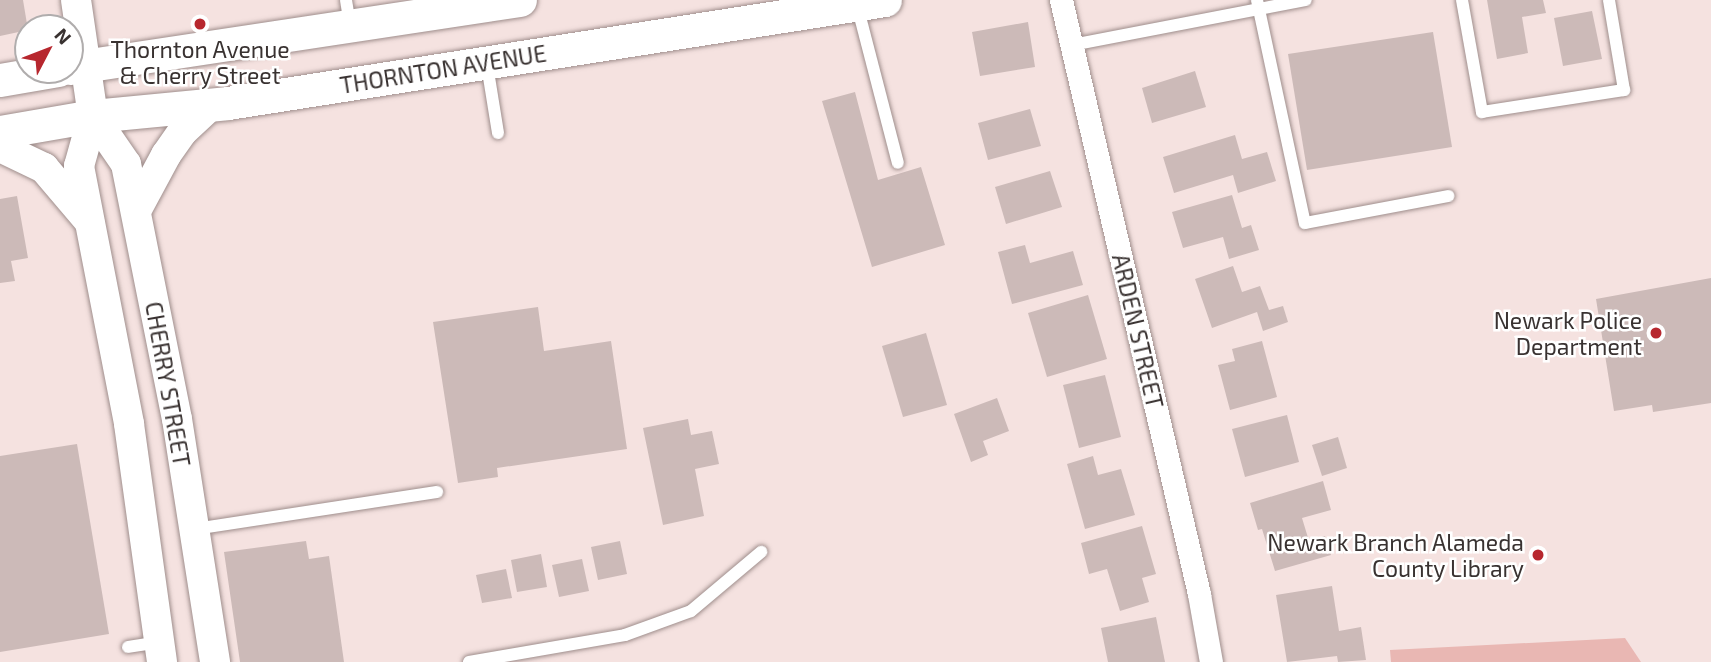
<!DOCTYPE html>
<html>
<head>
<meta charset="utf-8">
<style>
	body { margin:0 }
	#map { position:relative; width:1711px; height:662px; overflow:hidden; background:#f5e2e0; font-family:"Exo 2",sans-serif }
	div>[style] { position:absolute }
	.green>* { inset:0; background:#e9b7b3 }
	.building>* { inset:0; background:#ccbab8 }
	.roads { filter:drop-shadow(0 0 2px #9f8e8c) drop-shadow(0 0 2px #9f8e8c) }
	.service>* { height:12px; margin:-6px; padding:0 6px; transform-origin:6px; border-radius:6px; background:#fff }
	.minor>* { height:23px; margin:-11.5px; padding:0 11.5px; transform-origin:11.5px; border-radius:11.5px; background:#fff }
	.tertiary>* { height:30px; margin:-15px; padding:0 15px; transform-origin:15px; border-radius:15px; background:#fff }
	.secondary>* { height:33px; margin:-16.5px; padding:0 16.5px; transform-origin:16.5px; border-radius:16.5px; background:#fff }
	.dots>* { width:19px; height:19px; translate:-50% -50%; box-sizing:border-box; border:4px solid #fff; border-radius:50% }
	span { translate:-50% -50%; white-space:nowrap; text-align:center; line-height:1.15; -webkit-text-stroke:5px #fff; paint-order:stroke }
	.poi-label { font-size:23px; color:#393231 }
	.right { translate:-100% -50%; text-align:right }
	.street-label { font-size:23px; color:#393231 }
	.north { position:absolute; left:14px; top:14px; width:70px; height:70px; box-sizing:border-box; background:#fff; border:2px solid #b0adad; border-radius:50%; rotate:48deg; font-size:19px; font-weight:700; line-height:28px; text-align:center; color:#393231 }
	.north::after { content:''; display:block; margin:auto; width:24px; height:32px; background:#b7272e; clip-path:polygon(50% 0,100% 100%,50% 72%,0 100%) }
</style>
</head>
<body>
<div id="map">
	<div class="green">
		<i style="clip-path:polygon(1625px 638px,1641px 662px,1391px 662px,1390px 650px)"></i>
	</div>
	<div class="building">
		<i style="clip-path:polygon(0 0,23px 0,28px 30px,0 36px)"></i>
		<i style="clip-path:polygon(1487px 0,1543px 0,1546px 13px,1522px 17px,1528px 53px,1497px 59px)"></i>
		<i style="clip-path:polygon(1592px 11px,1602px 59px,1563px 66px,1554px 18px)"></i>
		<i style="clip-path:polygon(1028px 22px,1035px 67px,980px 76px,972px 32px)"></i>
		<i style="clip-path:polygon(1433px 32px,1452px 147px,1307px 170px,1288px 54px)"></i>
		<i style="clip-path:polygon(1195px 71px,1206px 107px,1152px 123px,1142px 88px)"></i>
		<i style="clip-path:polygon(855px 92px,878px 180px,921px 167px,945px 245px,872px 267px,822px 101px)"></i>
		<i style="clip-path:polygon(1030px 109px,1041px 146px,988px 160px,978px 123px)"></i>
		<i style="clip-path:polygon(1235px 135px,1242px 159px,1267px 152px,1276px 181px,1238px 193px,1233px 175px,1174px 193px,1163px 157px)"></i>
		<i style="clip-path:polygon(1050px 171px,1062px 207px,1006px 224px,995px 187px)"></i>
		<i style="clip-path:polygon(1232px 195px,1242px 228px,1251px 225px,1259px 250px,1229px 259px,1223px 237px,1183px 248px,1172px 212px)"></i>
		<i style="clip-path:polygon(17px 196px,28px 258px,11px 261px,15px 281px,0 283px,0 199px)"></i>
		<i style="clip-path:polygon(1025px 245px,1030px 263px,1073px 251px,1083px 285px,1012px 304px,998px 252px)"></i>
		<i style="clip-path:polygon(1233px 266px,1242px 292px,1260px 286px,1269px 310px,1283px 306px,1288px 322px,1263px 331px,1257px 312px,1212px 328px,1195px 279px)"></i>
		<i style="clip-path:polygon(1711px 278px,1711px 403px,1653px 412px,1652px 405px,1614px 411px,1596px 299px)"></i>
		<i style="clip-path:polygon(1088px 295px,1107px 359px,1047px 377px,1028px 313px)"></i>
		<i style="clip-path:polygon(538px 307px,544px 351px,611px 341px,627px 449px,497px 468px,498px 477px,458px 483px,433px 322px)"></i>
		<i style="clip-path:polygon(926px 333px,947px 405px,903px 417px,882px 346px)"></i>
		<i style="clip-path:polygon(1262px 341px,1277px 397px,1230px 410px,1218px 365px,1235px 361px,1232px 349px)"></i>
		<i style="clip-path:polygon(1105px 375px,1121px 437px,1079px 448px,1063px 385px)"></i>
		<i style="clip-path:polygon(997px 398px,1009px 431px,983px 441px,988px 455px,971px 462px,954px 414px)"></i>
		<i style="clip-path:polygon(1287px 415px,1299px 462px,1245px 477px,1232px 429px)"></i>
		<i style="clip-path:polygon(688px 419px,691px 435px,712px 431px,719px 464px,695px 469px,704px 516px,663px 525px,643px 428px)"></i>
		<i style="clip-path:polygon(1338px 437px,1347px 468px,1322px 476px,1312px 445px)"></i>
		<i style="clip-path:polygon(77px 444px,109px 634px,0 652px,0 456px)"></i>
		<i style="clip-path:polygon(1093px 456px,1098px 475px,1121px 469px,1135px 515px,1085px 529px,1067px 464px)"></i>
		<i style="clip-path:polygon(1323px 481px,1331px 510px,1302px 518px,1309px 541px,1325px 536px,1331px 555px,1275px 571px,1262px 529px,1258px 530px,1250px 503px)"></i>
		<i style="clip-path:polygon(1142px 526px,1156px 574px,1142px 578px,1149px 602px,1120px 611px,1107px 569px,1089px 574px,1081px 543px)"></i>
		<i style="clip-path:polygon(306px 541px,309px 559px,329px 556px,344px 662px,240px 662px,224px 552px)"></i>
		<i style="clip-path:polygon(620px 541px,627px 574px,598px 580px,591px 547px)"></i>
		<i style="clip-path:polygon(541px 554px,547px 587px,517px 592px,511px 560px)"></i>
		<i style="clip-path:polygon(582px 559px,589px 591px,559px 597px,552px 565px)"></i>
		<i style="clip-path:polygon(506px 569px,512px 598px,482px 603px,476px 575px)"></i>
		<i style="clip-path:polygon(1332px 586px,1339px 631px,1361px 627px,1366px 660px,1338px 662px,1337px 656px,1287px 662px,1276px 595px)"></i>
		<i style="clip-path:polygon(1156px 617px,1165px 662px,1108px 662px,1101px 628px)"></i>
	</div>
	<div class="roads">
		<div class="service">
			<i style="left:346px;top:0;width:26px;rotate:81deg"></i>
			<i style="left:1257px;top:0;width:228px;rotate:77.9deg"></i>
			<i style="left:1305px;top:223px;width:146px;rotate:-10.7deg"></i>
			<i style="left:1462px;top:0;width:114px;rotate:79.9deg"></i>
			<i style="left:1482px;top:112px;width:144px;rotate:-8.8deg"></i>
			<i style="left:1624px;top:90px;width:91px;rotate:-99.5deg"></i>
			<i style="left:857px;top:5px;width:163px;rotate:75.5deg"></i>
			<i style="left:1072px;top:45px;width:238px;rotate:-10.9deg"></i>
			<i style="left:487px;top:65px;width:69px;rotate:80.8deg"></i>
			<i style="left:195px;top:529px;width:245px;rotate:-8.7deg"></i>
			<i style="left:128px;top:647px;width:31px;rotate:-9deg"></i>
			<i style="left:469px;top:662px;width:158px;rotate:-9.8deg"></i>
			<i style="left:625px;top:635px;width:70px;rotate:-20deg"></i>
			<i style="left:691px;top:611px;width:92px;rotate:-40.1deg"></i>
		</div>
		<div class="minor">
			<i style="left:1061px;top:0;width:610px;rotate:76.92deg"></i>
			<i style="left:1199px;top:594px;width:69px;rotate:80deg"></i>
		</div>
		<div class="tertiary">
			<i style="left:76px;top:0;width:117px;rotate:81.7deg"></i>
			<i style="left:93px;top:116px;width:52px;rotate:105.6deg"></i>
			<i style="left:79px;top:166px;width:263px;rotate:79deg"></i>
			<i style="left:129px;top:424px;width:240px;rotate:82.1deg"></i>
			<i style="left:93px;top:116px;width:58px;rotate:55.5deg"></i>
			<i style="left:126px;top:164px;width:260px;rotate:78.7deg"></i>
			<i style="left:177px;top:419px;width:246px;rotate:81.1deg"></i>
			<i style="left:0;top:147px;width:49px;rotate:25.5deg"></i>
			<i style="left:44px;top:168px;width:70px;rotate:49.7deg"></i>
			<i style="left:136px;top:211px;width:64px;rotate:-61.8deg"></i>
			<i style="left:166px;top:155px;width:28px;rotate:-55deg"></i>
			<i style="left:182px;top:132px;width:40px;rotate:-43deg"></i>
		</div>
		<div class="secondary">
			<i style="left:70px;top:68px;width:455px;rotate:-8.6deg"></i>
			<i style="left:0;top:80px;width:59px;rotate:-9.8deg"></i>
			<i style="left:0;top:132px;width:94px;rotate:-9.8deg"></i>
			<i style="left:93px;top:116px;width:136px;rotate:-5.5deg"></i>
			<i style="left:228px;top:103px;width:665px;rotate:-8.91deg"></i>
		</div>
	</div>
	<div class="dots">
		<i style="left:200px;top:24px;background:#b7272e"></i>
		<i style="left:1656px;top:333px;background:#b7272e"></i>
		<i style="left:1538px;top:555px;background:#b7272e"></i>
	</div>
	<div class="poi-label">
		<span style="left:200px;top:62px">Thornton Avenue<br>&amp; Cherry Street</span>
		<span class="right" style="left:1642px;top:333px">Newark Police<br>Department</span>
		<span class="right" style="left:1524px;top:555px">Newark Branch Alameda<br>County Library</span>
	</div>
	<div class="street-label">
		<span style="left:443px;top:69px;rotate:-9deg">THORNTON AVENUE</span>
		<span style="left:1138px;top:331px;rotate:77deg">ARDEN STREET</span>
		<span style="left:168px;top:384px;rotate:80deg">CHERRY STREET</span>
	</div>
	<div class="north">N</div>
</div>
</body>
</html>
